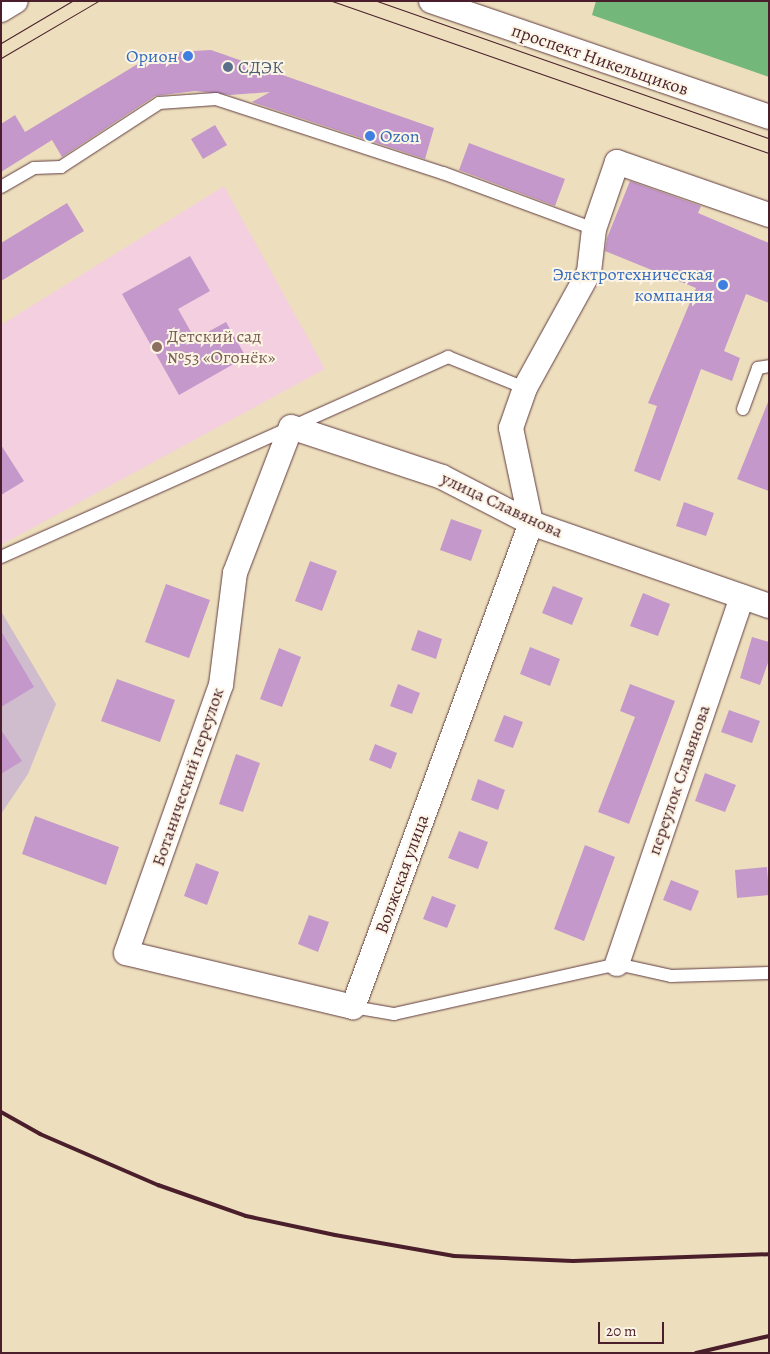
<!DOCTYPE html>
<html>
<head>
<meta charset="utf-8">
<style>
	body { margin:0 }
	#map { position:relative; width:770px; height:1354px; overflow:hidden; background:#eddfbd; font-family:Alegreya,serif }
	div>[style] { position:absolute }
	.built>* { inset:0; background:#f3cfdf }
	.industrial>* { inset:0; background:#cfbdce }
	.forest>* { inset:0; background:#73b77b }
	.building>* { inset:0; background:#c498cb }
	.roads { filter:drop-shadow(0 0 1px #623c41) drop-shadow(0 0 1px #623c41) }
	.service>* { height:12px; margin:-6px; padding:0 6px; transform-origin:6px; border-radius:6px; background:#fff }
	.minor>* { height:24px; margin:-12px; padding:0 12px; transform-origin:12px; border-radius:12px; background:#fff }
	.tram>* { height:1px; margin:-0.5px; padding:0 0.5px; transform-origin:0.5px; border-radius:0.5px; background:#4a1f2b }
	.rail>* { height:4px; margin:-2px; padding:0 2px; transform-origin:2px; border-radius:2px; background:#4a1f2b }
	.dots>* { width:14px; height:14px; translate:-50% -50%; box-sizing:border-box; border:2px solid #fcf5e5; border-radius:50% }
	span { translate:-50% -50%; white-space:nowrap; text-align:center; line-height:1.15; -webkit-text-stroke:4px #fcf5e5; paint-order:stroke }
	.shop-label { font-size:18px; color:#366cbe }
	.right { translate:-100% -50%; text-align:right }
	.left { translate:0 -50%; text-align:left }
	.street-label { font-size:18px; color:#4a1f2b }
	.service-label { font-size:18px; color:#4e5e75 }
	.education-label { font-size:18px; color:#785e54 }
	.frame { position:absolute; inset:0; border:2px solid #4a1f2b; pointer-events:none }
	.scale { position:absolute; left:598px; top:1322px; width:66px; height:22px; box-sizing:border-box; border:2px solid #4a1f2b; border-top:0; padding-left:6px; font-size:15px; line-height:18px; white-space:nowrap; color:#4a1f2b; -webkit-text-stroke:4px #fcf5e5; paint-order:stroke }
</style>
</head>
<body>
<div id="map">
	<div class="built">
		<i style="clip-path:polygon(224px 186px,325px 369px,1px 545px,1px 325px)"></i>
	</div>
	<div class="industrial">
		<i style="clip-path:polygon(1px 611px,56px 704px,28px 774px,1px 814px)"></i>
	</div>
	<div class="forest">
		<i style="clip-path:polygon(596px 1px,769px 1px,769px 77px,592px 15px)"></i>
	</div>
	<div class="building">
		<i style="clip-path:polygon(211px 50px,434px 128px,425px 159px,252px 102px,270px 92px,230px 95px,195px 91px,155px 96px,62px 157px,52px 140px,1px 172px,1px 124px,15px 115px,25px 132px,156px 53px)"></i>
		<i style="clip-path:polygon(215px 125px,227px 145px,203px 159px,191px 139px)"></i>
		<i style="clip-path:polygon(469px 143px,565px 179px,555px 206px,459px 170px)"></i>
		<i style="clip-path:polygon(630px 181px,701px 206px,698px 213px,769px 243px,769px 303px,746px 294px,724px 351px,740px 358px,732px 381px,701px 369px,660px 481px,634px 471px,657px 406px,648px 403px,696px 288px,605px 251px,607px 238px)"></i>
		<i style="clip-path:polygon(67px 203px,84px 231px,1px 281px,1px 243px)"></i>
		<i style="clip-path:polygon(190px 256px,210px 291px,178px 309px,195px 339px,226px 322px,246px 357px,179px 395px,122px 294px)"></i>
		<i style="clip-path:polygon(768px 402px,769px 402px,769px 491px,737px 479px)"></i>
		<i style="clip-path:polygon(1px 445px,24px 481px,1px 495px)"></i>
		<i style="clip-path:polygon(684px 502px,714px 513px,706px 536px,676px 526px)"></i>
		<i style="clip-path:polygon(451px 519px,482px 530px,471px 561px,440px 550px)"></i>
		<i style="clip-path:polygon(310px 561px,337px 571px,322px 611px,295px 601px)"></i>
		<i style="clip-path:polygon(166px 584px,210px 600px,189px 658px,145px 642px)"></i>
		<i style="clip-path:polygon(553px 586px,583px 598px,572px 625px,542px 613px)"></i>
		<i style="clip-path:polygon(643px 593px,670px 604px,658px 636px,630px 626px)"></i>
		<i style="clip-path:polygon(418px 630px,442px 639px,436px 659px,411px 650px)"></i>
		<i style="clip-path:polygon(1px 631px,34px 687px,1px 707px)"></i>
		<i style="clip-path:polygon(752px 637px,769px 642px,769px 660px,760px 685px,740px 678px)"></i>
		<i style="clip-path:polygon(530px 647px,560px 659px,550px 686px,520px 674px)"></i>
		<i style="clip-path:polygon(279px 648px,301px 657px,282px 707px,260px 699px)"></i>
		<i style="clip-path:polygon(117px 679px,175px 700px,160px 742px,101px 721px)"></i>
		<i style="clip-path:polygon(398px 684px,420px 693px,412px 714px,390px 706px)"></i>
		<i style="clip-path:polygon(630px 684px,675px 701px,629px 824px,598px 812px,635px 717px,620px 711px)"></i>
		<i style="clip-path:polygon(729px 710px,760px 721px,752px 743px,721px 732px)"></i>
		<i style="clip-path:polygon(504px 715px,523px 722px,513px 748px,494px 741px)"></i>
		<i style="clip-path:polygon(1px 730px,22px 761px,1px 774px)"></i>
		<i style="clip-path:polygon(375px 744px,397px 753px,391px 769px,369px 760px)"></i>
		<i style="clip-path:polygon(236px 754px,260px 763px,243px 812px,219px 804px)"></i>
		<i style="clip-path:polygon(705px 773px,736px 785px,725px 812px,695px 801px)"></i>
		<i style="clip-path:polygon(478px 779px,505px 790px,498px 810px,471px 800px)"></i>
		<i style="clip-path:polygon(35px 816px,119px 847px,106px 885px,22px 854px)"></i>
		<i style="clip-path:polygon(459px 831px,488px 842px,478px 869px,448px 858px)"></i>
		<i style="clip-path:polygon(585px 845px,615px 857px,584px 941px,554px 929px)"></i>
		<i style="clip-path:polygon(196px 863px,219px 872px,207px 905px,184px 896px)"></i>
		<i style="clip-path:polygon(767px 867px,769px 895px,737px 898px,735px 870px)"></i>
		<i style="clip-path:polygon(671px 880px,699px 891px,691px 911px,663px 900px)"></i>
		<i style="clip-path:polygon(432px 896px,456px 905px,447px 928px,423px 919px)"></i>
		<i style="clip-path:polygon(309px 915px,329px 922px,318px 952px,298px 944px)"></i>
	</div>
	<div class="roads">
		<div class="service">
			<i style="left:1px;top:187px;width:38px;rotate:-30deg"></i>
			<i style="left:34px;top:168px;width:27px;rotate:-2deg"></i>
			<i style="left:61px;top:167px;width:117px;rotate:-33.1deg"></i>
			<i style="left:159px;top:103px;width:57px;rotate:-4deg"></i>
			<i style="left:216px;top:99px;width:239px;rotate:18.1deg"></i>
			<i style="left:443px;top:173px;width:161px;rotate:20.3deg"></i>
			<i style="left:743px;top:409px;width:44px;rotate:-69.9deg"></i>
			<i style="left:758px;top:368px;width:11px;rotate:-10deg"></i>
			<i style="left:1px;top:557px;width:490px;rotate:-24.1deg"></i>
			<i style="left:448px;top:357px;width:83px;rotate:21.9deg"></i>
			<i style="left:353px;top:1007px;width:42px;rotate:9.7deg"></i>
			<i style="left:394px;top:1014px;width:229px;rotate:-12.6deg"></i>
			<i style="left:617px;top:964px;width:55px;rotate:12.5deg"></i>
			<i style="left:671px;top:976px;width:98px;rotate:-1.8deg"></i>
		</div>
		<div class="minor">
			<i style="left:431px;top:1px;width:357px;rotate:18.9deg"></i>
			<i style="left:1px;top:10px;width:17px;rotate:-31deg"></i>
			<i style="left:769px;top:215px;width:161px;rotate:-160.8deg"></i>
			<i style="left:617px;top:162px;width:71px;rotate:108.9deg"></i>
			<i style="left:594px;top:229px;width:43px;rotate:96.6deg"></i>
			<i style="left:589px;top:272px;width:132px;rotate:118.9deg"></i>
			<i style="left:525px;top:388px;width:42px;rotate:109.3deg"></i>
			<i style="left:511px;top:428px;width:97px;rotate:78.1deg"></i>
			<i style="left:531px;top:523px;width:516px;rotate:110.19deg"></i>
			<i style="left:353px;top:1007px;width:233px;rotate:-166.6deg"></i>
			<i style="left:126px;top:953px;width:284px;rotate:-70.5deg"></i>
			<i style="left:221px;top:685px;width:113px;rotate:-82.9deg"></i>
			<i style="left:235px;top:573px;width:156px;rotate:-69deg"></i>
			<i style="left:291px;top:427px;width:159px;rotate:18.3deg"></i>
			<i style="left:442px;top:477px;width:100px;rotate:27.3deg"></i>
			<i style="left:531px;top:523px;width:252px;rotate:19.2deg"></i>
			<i style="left:617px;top:964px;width:388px;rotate:-71.2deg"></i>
		</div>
	</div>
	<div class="tram">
		<i style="left:332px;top:1px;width:463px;rotate:19.2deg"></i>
		<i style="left:377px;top:1px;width:415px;rotate:19.3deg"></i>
		<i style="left:1px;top:43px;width:82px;rotate:-30.6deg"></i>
		<i style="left:1px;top:58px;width:113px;rotate:-30.4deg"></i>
	</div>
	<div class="rail">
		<i style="left:1px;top:1112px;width:45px;rotate:29.4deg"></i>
		<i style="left:40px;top:1134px;width:129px;rotate:23.4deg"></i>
		<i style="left:158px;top:1185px;width:93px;rotate:19.4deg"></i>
		<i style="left:246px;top:1216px;width:91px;rotate:12.1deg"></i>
		<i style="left:335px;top:1235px;width:121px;rotate:10deg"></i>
		<i style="left:454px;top:1256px;width:119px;rotate:2.4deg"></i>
		<i style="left:573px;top:1261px;width:196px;rotate:-2deg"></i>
		<i style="left:696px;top:1353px;width:75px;rotate:-13.1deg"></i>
	</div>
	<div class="dots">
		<i style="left:188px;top:56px;background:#3f7fe0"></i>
		<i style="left:228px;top:67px;background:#5c6f8a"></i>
		<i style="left:370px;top:136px;background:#3f7fe0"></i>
		<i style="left:723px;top:285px;background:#3f7fe0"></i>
		<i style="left:157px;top:347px;background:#8d6e63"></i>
	</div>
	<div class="shop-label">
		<span class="right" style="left:178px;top:56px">Орион</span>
		<span class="left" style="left:380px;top:136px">Ozon</span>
		<span class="right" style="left:713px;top:285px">Электротехническая<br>компания</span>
	</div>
	<div class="street-label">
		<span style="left:600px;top:60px;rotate:19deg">проспект Никельщиков</span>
		<span style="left:502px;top:505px;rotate:25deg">улица Славянова</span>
		<span style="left:188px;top:777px;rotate:-71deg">Ботанический переулок</span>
		<span style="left:679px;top:780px;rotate:-71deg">переулок Славянова</span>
		<span style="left:402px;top:874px;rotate:-70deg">Волжская улица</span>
	</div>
	<div class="service-label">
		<span class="left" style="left:238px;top:67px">СДЭК</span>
	</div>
	<div class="education-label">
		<span class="left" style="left:167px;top:347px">Детский сад<br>№53 «Огонёк»</span>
	</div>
	<div class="frame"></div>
	<div class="scale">20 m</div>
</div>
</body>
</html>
